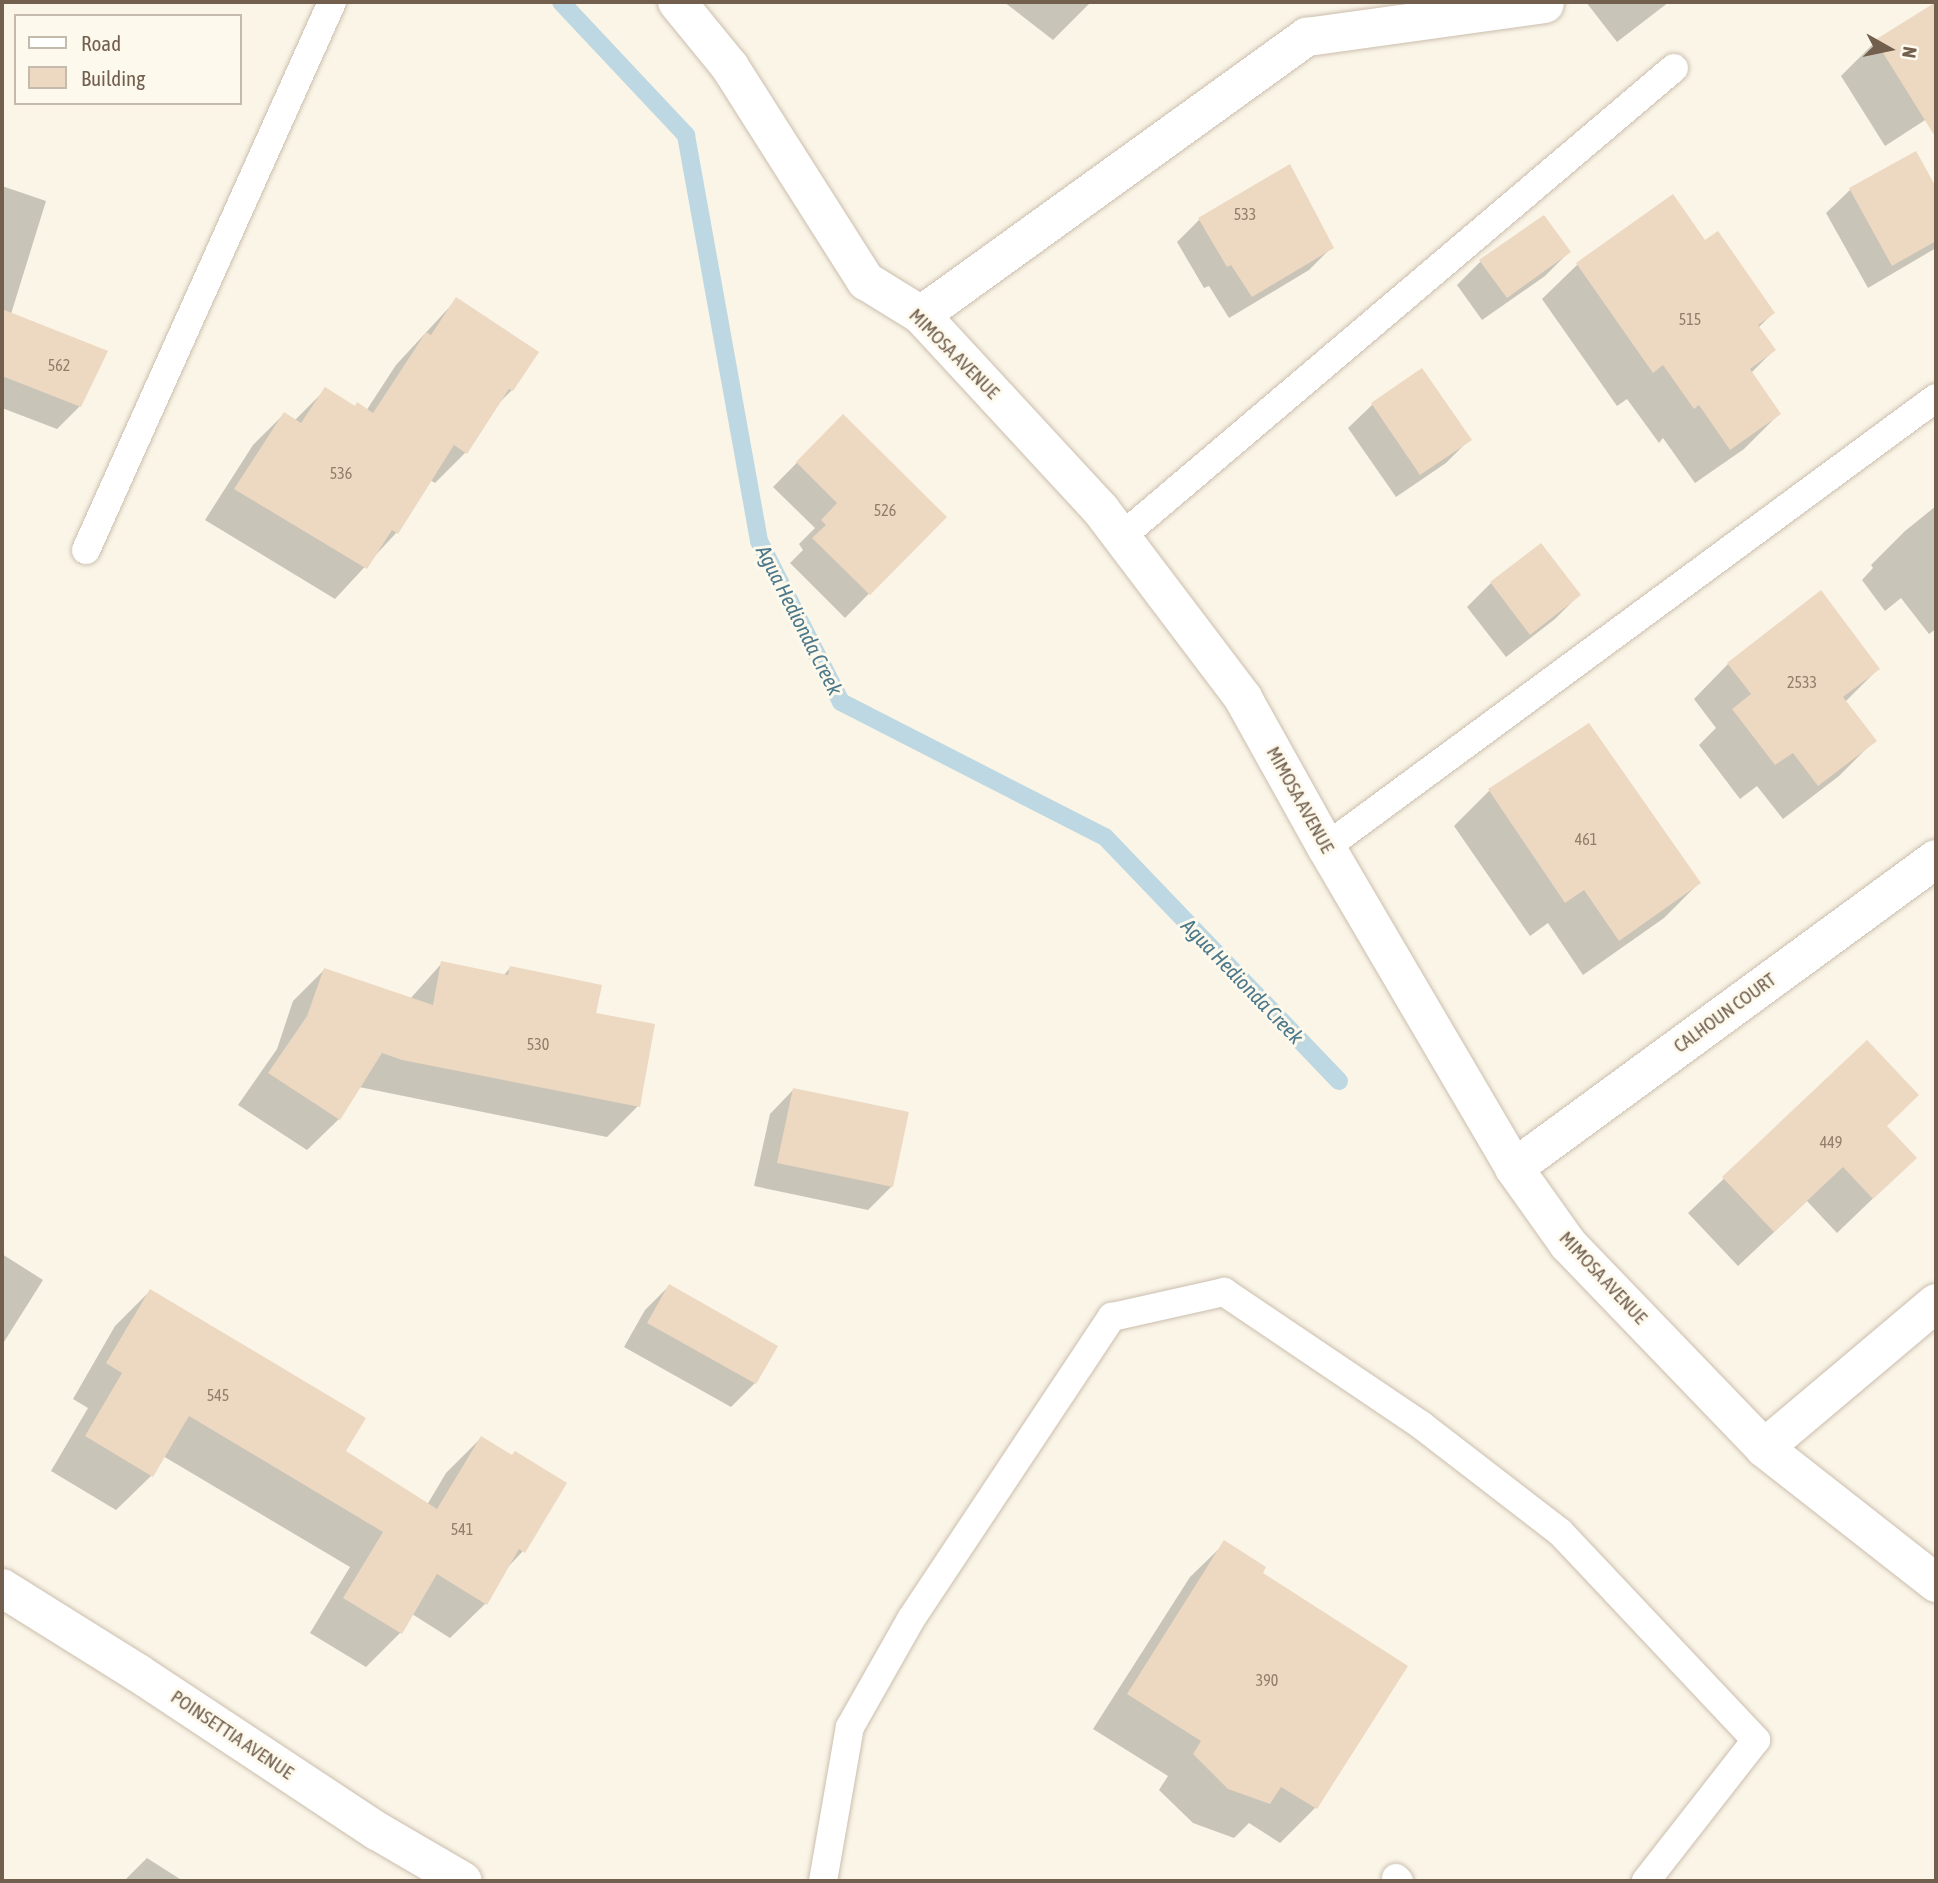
<!DOCTYPE html>
<html>
<head>
<meta charset="utf-8">
<style>
	body { margin:0 }
	#map { position:relative; width:1938px; height:1883px; overflow:hidden; background:#faf5e7; font-family:"Asap Condensed",sans-serif }
	div>[style] { position:absolute }
	.shadow>* { inset:0; background:#0003 }
	.stream>* { height:18px; margin:-9px; padding:0 9px; transform-origin:9px; border-radius:9px; background:#bdd8e2 }
	.building>* { inset:0; background:#edd8c1 }
	.roads { filter:drop-shadow(0 0 2px #cbbeae) drop-shadow(0 0 2px #cbbeae) }
	.lane>* { height:28px; margin:-14px; padding:0 14px; transform-origin:14px; border-radius:14px; background:#fff }
	.street>* { height:38px; margin:-19px; padding:0 19px; transform-origin:19px; border-radius:19px; background:#fff }
	span { translate:-50% -50%; white-space:nowrap; text-align:center; line-height:1.15; -webkit-text-stroke:6px #fdf9ed; paint-order:stroke }
	.number-label { font-size:16px; color:#917d6b }
	.number-label span { -webkit-text-stroke-width:0 }
	.street-label { font-size:19px; color:#725f4e }
	.water-label { font-size:21px; color:#4d788a; font-style:italic }
	.frame { position:absolute; inset:0; border:4px solid #725f4e; pointer-events:none }
	.legend { position:absolute; left:14px; top:14px; width:228px; height:91px; box-sizing:border-box; background:#fdf9ed; border:2px solid #c5bbad; margin:0; padding:9px 12px; list-style:none; font-size:21px; color:#725f4e }
	.legend li { display:flex; align-items:center; gap:14px; height:35px }
	.legend b { width:35px; border:2px solid #c5bbad }
	.north { position:absolute; left:1854px; top:14px; width:70px; height:70px; -webkit-text-stroke:5px #fdf9ed; paint-order:stroke; rotate:99deg; font-size:19px; font-weight:700; line-height:28px; text-align:center; color:#725f4e }
	.north::after { content:''; display:block; margin:auto; width:24px; height:32px; background:#725f4e; clip-path:polygon(50% 0,100% 100%,50% 72%,0 100%) }
</style>
</head>
<body>
<div id="map">
	<div class="shadow">
		<i style="clip-path:polygon(1004px 2px,1091px 2px,1053px 40px)"></i>
		<i style="clip-path:polygon(1586px 2px,1669px 2px,1617px 42px)"></i>
		<i style="clip-path:polygon(1936px 3px,1936px 113px,1885px 146px,1841px 76px,1876px 41px)"></i>
		<i style="clip-path:polygon(1915px 153px,1936px 191px,1936px 248px,1868px 288px,1826px 213px,1850px 190px)"></i>
		<i style="clip-path:polygon(2px 186px,46px 201px,11px 314px,80px 406px,57px 429px,2px 408px)"></i>
		<i style="clip-path:polygon(1672px 196px,1704px 243px,1773px 313px,1758px 328px,1774px 350px,1751px 373px,1779px 414px,1744px 449px,1695px 483px,1663px 438px,1659px 443px,1627px 399px,1617px 406px,1542px 299px,1577px 265px)"></i>
		<i style="clip-path:polygon(1199px 220px,1332px 247px,1309px 270px,1229px 318px,1209px 286px,1204px 288px,1177px 242px)"></i>
		<i style="clip-path:polygon(1569px 252px,1545px 276px,1482px 320px,1457px 285px,1480px 262px)"></i>
		<i style="clip-path:polygon(456px 300px,512px 390px,495px 407px,465px 453px,435px 483px,430px 480px,397px 532px,335px 599px,205px 520px,253px 445px,284px 414px,294px 421px,326px 389px,354px 407px,366px 411px,396px 365px)"></i>
		<i style="clip-path:polygon(1421px 370px,1470px 439px,1446px 463px,1396px 497px,1348px 428px,1372px 405px)"></i>
		<i style="clip-path:polygon(843px 416px,944px 517px,845px 618px,790px 563px,803px 550px,799px 544px,815px 528px,773px 487px)"></i>
		<i style="clip-path:polygon(1936px 506px,1936px 629px,1929px 634px,1901px 598px,1885px 611px,1862px 580px,1873px 568px,1871px 565px,1905px 531px)"></i>
		<i style="clip-path:polygon(1491px 583px,1579px 595px,1555px 619px,1506px 657px,1467px 607px)"></i>
		<i style="clip-path:polygon(1728px 664px,1878px 669px,1845px 702px,1874px 741px,1839px 776px,1783px 819px,1757px 786px,1740px 799px,1699px 745px,1716px 728px,1694px 699px)"></i>
		<i style="clip-path:polygon(1588px 725px,1699px 883px,1664px 918px,1583px 975px,1548px 923px,1530px 936px,1454px 826px,1489px 791px)"></i>
		<i style="clip-path:polygon(442px 963px,503px 976px,510px 968px,594px 1014px,638px 1106px,607px 1137px,359px 1087px,339px 1119px,307px 1150px,238px 1105px,277px 1049px,293px 1001px,324px 970px,410px 999px)"></i>
		<i style="clip-path:polygon(1867px 1042px,1885px 1126px,1915px 1158px,1837px 1233px,1807px 1201px,1738px 1266px,1688px 1213px)"></i>
		<i style="clip-path:polygon(793px 1090px,892px 1186px,868px 1210px,754px 1186px,770px 1114px)"></i>
		<i style="clip-path:polygon(2px 1254px,43px 1280px,2px 1345px)"></i>
		<i style="clip-path:polygon(669px 1286px,755px 1383px,731px 1407px,624px 1347px,645px 1310px)"></i>
		<i style="clip-path:polygon(150px 1291px,344px 1452px,427px 1505px,446px 1473px,481px 1438px,523px 1551px,506px 1569px,485px 1604px,450px 1638px,412px 1614px,401px 1632px,366px 1667px,310px 1633px,350px 1567px,163px 1456px,151px 1476px,116px 1510px,51px 1471px,88px 1408px,73px 1399px,115px 1326px)"></i>
		<i style="clip-path:polygon(1225px 1543px,1260px 1574px,1405px 1666px,1315px 1808px,1280px 1843px,1249px 1823px,1234px 1838px,1193px 1823px,1159px 1790px,1168px 1776px,1093px 1729px,1190px 1577px)"></i>
		<i style="clip-path:polygon(147px 1858px,183px 1881px,124px 1881px)"></i>
	</div>
	<div class="stream">
		<i style="left:561px;top:2px;width:183px;rotate:46.8deg"></i>
		<i style="left:686px;top:135px;width:413px;rotate:79.8deg"></i>
		<i style="left:759px;top:541px;width:181px;rotate:63deg"></i>
		<i style="left:841px;top:702px;width:297px;rotate:27.1deg"></i>
		<i style="left:1105px;top:837px;width:338px;rotate:46.2deg"></i>
	</div>
	<div class="building">
		<i style="clip-path:polygon(1936px 2px,1936px 138px,1875px 40px)"></i>
		<i style="clip-path:polygon(1916px 151px,1936px 187px,1936px 241px,1892px 266px,1849px 188px)"></i>
		<i style="clip-path:polygon(1290px 164px,1334px 248px,1252px 297px,1231px 265px,1227px 267px,1198px 218px)"></i>
		<i style="clip-path:polygon(1673px 194px,1705px 240px,1718px 231px,1775px 313px,1758px 325px,1776px 350px,1750px 369px,1781px 414px,1730px 450px,1699px 405px,1694px 409px,1663px 365px,1653px 373px,1576px 263px)"></i>
		<i style="clip-path:polygon(1544px 215px,1571px 252px,1507px 298px,1479px 260px)"></i>
		<i style="clip-path:polygon(456px 297px,539px 352px,513px 391px,509px 389px,467px 454px,454px 445px,398px 534px,392px 530px,367px 569px,234px 489px,284px 412px,301px 423px,325px 387px,355px 406px,357px 402px,373px 413px,426px 332px,431px 335px)"></i>
		<i style="clip-path:polygon(2px 309px,108px 351px,81px 407px,2px 376px)"></i>
		<i style="clip-path:polygon(1422px 368px,1472px 440px,1420px 475px,1371px 403px)"></i>
		<i style="clip-path:polygon(843px 414px,947px 517px,870px 595px,812px 538px,826px 525px,821px 520px,837px 503px,796px 462px)"></i>
		<i style="clip-path:polygon(1541px 543px,1581px 595px,1530px 635px,1490px 582px)"></i>
		<i style="clip-path:polygon(1821px 590px,1880px 669px,1843px 697px,1877px 741px,1818px 786px,1793px 753px,1775px 765px,1732px 709px,1751px 694px,1727px 663px)"></i>
		<i style="clip-path:polygon(1589px 723px,1701px 883px,1619px 941px,1584px 890px,1565px 903px,1488px 789px)"></i>
		<i style="clip-path:polygon(441px 961px,508px 975px,510px 966px,602px 985px,596px 1013px,655px 1024px,640px 1107px,402px 1060px,382px 1053px,340px 1120px,268px 1073px,307px 1016px,324px 968px,433px 1005px)"></i>
		<i style="clip-path:polygon(1867px 1040px,1919px 1095px,1887px 1126px,1917px 1158px,1873px 1199px,1843px 1167px,1774px 1232px,1722px 1177px)"></i>
		<i style="clip-path:polygon(793px 1088px,909px 1112px,893px 1187px,777px 1163px)"></i>
		<i style="clip-path:polygon(669px 1284px,778px 1346px,756px 1384px,647px 1323px)"></i>
		<i style="clip-path:polygon(150px 1289px,366px 1418px,346px 1451px,437px 1509px,481px 1436px,512px 1455px,515px 1451px,567px 1483px,525px 1553px,519px 1549px,487px 1605px,437px 1574px,402px 1634px,343px 1598px,383px 1532px,189px 1416px,153px 1477px,85px 1436px,122px 1373px,106px 1363px)"></i>
		<i style="clip-path:polygon(1224px 1540px,1266px 1567px,1263px 1573px,1408px 1666px,1317px 1809px,1281px 1787px,1270px 1804px,1228px 1789px,1193px 1754px,1201px 1741px,1127px 1694px)"></i>
	</div>
	<div class="roads">
		<div class="lane">
			<i style="left:1121px;top:537px;width:725px;rotate:-40.3deg"></i>
			<i style="left:86px;top:550px;width:601px;rotate:-65.82deg"></i>
			<i style="left:1326px;top:847px;width:757px;rotate:-36.36deg"></i>
			<i style="left:1396px;top:1878px;width:4px;rotate:45deg"></i>
			<i style="left:823px;top:1881px;width:156px;rotate:-80.1deg"></i>
			<i style="left:850px;top:1727px;width:124px;rotate:-60.5deg"></i>
			<i style="left:911px;top:1619px;width:363px;rotate:-56.4deg"></i>
			<i style="left:1112px;top:1317px;width:115px;rotate:-12.6deg"></i>
			<i style="left:1224px;top:1292px;width:238px;rotate:34deg"></i>
			<i style="left:1421px;top:1425px;width:175px;rotate:37.6deg"></i>
			<i style="left:1560px;top:1532px;width:286px;rotate:46.7deg"></i>
			<i style="left:1756px;top:1740px;width:179px;rotate:128deg"></i>
		</div>
		<div class="street">
			<i style="left:677px;top:2px;width:84px;rotate:50.8deg"></i>
			<i style="left:730px;top:67px;width:254px;rotate:57.6deg"></i>
			<i style="left:866px;top:281px;width:65px;rotate:31.7deg"></i>
			<i style="left:921px;top:315px;width:265px;rotate:47.3deg"></i>
			<i style="left:1101px;top:510px;width:236px;rotate:52.9deg"></i>
			<i style="left:1243px;top:698px;width:171px;rotate:60.9deg"></i>
			<i style="left:1326px;top:847px;width:372px;rotate:59.6deg"></i>
			<i style="left:1514px;top:1168px;width:93px;rotate:54.6deg"></i>
			<i style="left:1568px;top:1244px;width:283px;rotate:46.1deg"></i>
			<i style="left:1764px;top:1448px;width:219px;rotate:38.1deg"></i>
			<i style="left:921px;top:315px;width:476px;rotate:-35.8deg"></i>
			<i style="left:1307px;top:37px;width:240px;rotate:-7.9deg"></i>
			<i style="left:1514px;top:1168px;width:523px;rotate:-36.21deg"></i>
			<i style="left:1764px;top:1448px;width:225px;rotate:-40.1deg"></i>
			<i style="left:2px;top:1588px;width:160px;rotate:32deg"></i>
			<i style="left:138px;top:1673px;width:287px;rotate:33.5deg"></i>
			<i style="left:377px;top:1831px;width:99px;rotate:30.2deg"></i>
		</div>
	</div>
	<div class="number-label">
		<span style="left:1245px;top:214px">533</span>
		<span style="left:1690px;top:319px">515</span>
		<span style="left:59px;top:365px">562</span>
		<span style="left:341px;top:473px">536</span>
		<span style="left:885px;top:510px">526</span>
		<span style="left:1802px;top:682px">2533</span>
		<span style="left:1586px;top:839px">461</span>
		<span style="left:538px;top:1044px">530</span>
		<span style="left:1831px;top:1142px">449</span>
		<span style="left:218px;top:1395px">545</span>
		<span style="left:462px;top:1529px">541</span>
		<span style="left:1267px;top:1680px">390</span>
	</div>
	<div class="street-label">
		<span style="left:954px;top:354px;rotate:45deg">MIMOSA AVENUE</span>
		<span style="left:1300px;top:800px;rotate:61deg">MIMOSA AVENUE</span>
		<span style="left:1725px;top:1013px;rotate:-36deg">CALHOUN COURT</span>
		<span style="left:1603px;top:1278px;rotate:47deg">MIMOSA AVENUE</span>
		<span style="left:232px;top:1735px;rotate:34deg">POINSETTIA AVENUE</span>
	</div>
	<div class="water-label">
		<span style="left:800px;top:620px;rotate:63deg">Agua Hedionda Creek</span>
		<span style="left:1243px;top:981px;rotate:46deg">Agua Hedionda Creek</span>
	</div>
	<div class="frame"></div>
	<ul class="legend">
	<li><b style="height:9px;background:#fff"></b>Road</li>
	<li><b style="height:19px;background:#edd8c1"></b>Building</li>
	</ul>
	<div class="north">N</div>
</div>
</body>
</html>
